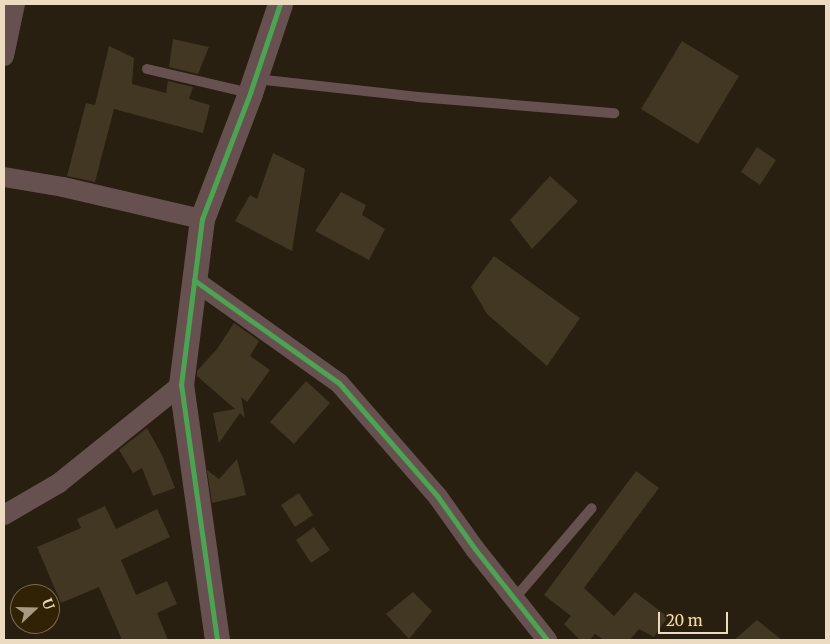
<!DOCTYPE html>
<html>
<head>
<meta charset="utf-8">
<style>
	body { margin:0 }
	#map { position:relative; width:830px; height:644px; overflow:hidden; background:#281f10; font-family:Merriweather,serif }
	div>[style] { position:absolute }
	.building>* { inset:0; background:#413722 }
	.service>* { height:10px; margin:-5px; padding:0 5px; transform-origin:5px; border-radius:5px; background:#675150 }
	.minor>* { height:20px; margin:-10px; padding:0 10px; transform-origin:10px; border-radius:10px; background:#675150 }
	.tertiary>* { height:25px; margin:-12.5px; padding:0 12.5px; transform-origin:12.5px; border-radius:12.5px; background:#675150 }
	.cycleway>* { height:5px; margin:-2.5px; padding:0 2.5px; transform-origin:2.5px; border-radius:2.5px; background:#4ca352 }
	span { translate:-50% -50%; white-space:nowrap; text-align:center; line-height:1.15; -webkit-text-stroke:5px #322205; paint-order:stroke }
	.frame { position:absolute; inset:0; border:5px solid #ecdbc0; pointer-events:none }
	.north { position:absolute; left:10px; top:584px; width:50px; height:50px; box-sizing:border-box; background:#322205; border:1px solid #7c6c50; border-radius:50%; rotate:69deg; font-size:14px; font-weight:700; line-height:20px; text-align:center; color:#ecdbc0 }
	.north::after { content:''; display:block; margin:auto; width:18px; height:22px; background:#a79982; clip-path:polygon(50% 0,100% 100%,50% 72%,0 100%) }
	.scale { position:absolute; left:658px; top:612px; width:70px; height:22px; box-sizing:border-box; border:2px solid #ecdbc0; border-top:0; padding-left:6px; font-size:15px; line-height:18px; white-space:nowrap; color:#ecdbc0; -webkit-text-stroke:4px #322205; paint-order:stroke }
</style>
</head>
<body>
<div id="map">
	<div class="building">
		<i style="clip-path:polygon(173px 39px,209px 47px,198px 74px,169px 67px)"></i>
		<i style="clip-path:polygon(682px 41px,739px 76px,698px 144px,641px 109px)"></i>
		<i style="clip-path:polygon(109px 46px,134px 58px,132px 84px,166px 93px,168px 81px,193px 87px,189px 99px,210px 105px,203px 133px,114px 109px,95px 182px,67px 176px,86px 103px,95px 105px)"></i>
		<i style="clip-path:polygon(757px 147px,776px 160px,760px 185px,741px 172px)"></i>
		<i style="clip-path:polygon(273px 153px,305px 169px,292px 251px,235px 221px,250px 195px,257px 199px)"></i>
		<i style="clip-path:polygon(550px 176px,578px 201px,532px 249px,510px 220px)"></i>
		<i style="clip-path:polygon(341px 192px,366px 205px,362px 215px,385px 229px,369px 260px,315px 231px)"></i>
		<i style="clip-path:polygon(494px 256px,580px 318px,547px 366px,487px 314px,471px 287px)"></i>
		<i style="clip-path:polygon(234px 323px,259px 341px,250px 356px,270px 370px,247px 402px,241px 397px,245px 418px,240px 413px,219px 443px,213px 413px,235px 409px,197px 376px,197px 371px,217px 349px)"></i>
		<i style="clip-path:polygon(306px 381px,330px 403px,294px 444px,270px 422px)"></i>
		<i style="clip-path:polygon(147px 428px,162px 455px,175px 488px,153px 496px,142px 468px,133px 473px,119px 450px)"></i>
		<i style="clip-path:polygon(237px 459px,246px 495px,212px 503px,207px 470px,219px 479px)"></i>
		<i style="clip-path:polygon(636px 471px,659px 488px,584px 588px,614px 616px,635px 592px,668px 617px,654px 637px,639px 629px,630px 640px,604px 640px,595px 634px,590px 640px,580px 640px,564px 624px,571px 616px,544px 595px)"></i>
		<i style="clip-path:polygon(299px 493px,313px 515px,295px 527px,281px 505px)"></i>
		<i style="clip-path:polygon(105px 506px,116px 529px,157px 509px,170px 537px,121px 560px,136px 595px,167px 581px,177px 604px,157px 613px,168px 640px,122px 640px,99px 587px,61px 603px,37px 547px,81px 528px,77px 519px)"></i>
		<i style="clip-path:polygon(314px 527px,330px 550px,311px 563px,296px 540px)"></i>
		<i style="clip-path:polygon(413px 592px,432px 611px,409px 639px,386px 614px)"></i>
		<i style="clip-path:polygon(757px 620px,782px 640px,734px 640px)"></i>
	</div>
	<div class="service">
		<i style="left:147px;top:69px;width:105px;rotate:13.2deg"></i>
		<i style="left:256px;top:79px;width:163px;rotate:6.3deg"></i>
		<i style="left:418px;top:97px;width:197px;rotate:4.7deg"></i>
		<i style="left:515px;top:598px;width:118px;rotate:-49.5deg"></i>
	</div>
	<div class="minor">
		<i style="left:4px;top:56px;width:53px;rotate:-78.1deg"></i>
		<i style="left:4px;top:177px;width:60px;rotate:9.6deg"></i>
		<i style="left:63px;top:187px;width:143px;rotate:13deg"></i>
		<i style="left:194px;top:280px;width:178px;rotate:35.4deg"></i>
		<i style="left:339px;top:383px;width:151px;rotate:49deg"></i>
		<i style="left:438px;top:497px;width:64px;rotate:54.6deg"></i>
		<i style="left:475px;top:549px;width:116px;rotate:51.6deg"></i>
		<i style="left:4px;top:515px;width:64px;rotate:-30.2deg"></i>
		<i style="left:59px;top:483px;width:156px;rotate:-38.8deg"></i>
	</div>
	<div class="tertiary">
		<i style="left:217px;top:640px;width:258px;rotate:-98deg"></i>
		<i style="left:181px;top:385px;width:167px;rotate:-82.8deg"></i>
		<i style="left:202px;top:219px;width:135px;rotate:-69.1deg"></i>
		<i style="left:250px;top:93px;width:94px;rotate:-71.4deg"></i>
	</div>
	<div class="cycleway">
		<i style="left:194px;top:280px;width:178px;rotate:35.4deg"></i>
		<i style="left:339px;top:383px;width:151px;rotate:49deg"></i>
		<i style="left:438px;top:497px;width:64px;rotate:54.6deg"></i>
		<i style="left:475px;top:549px;width:116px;rotate:51.6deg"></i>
		<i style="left:217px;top:640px;width:258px;rotate:-98deg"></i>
		<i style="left:181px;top:385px;width:167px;rotate:-82.8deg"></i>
		<i style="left:202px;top:219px;width:135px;rotate:-69.1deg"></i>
		<i style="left:250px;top:93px;width:94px;rotate:-71.4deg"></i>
	</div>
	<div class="frame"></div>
	<div class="north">U</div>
	<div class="scale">20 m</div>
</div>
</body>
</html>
